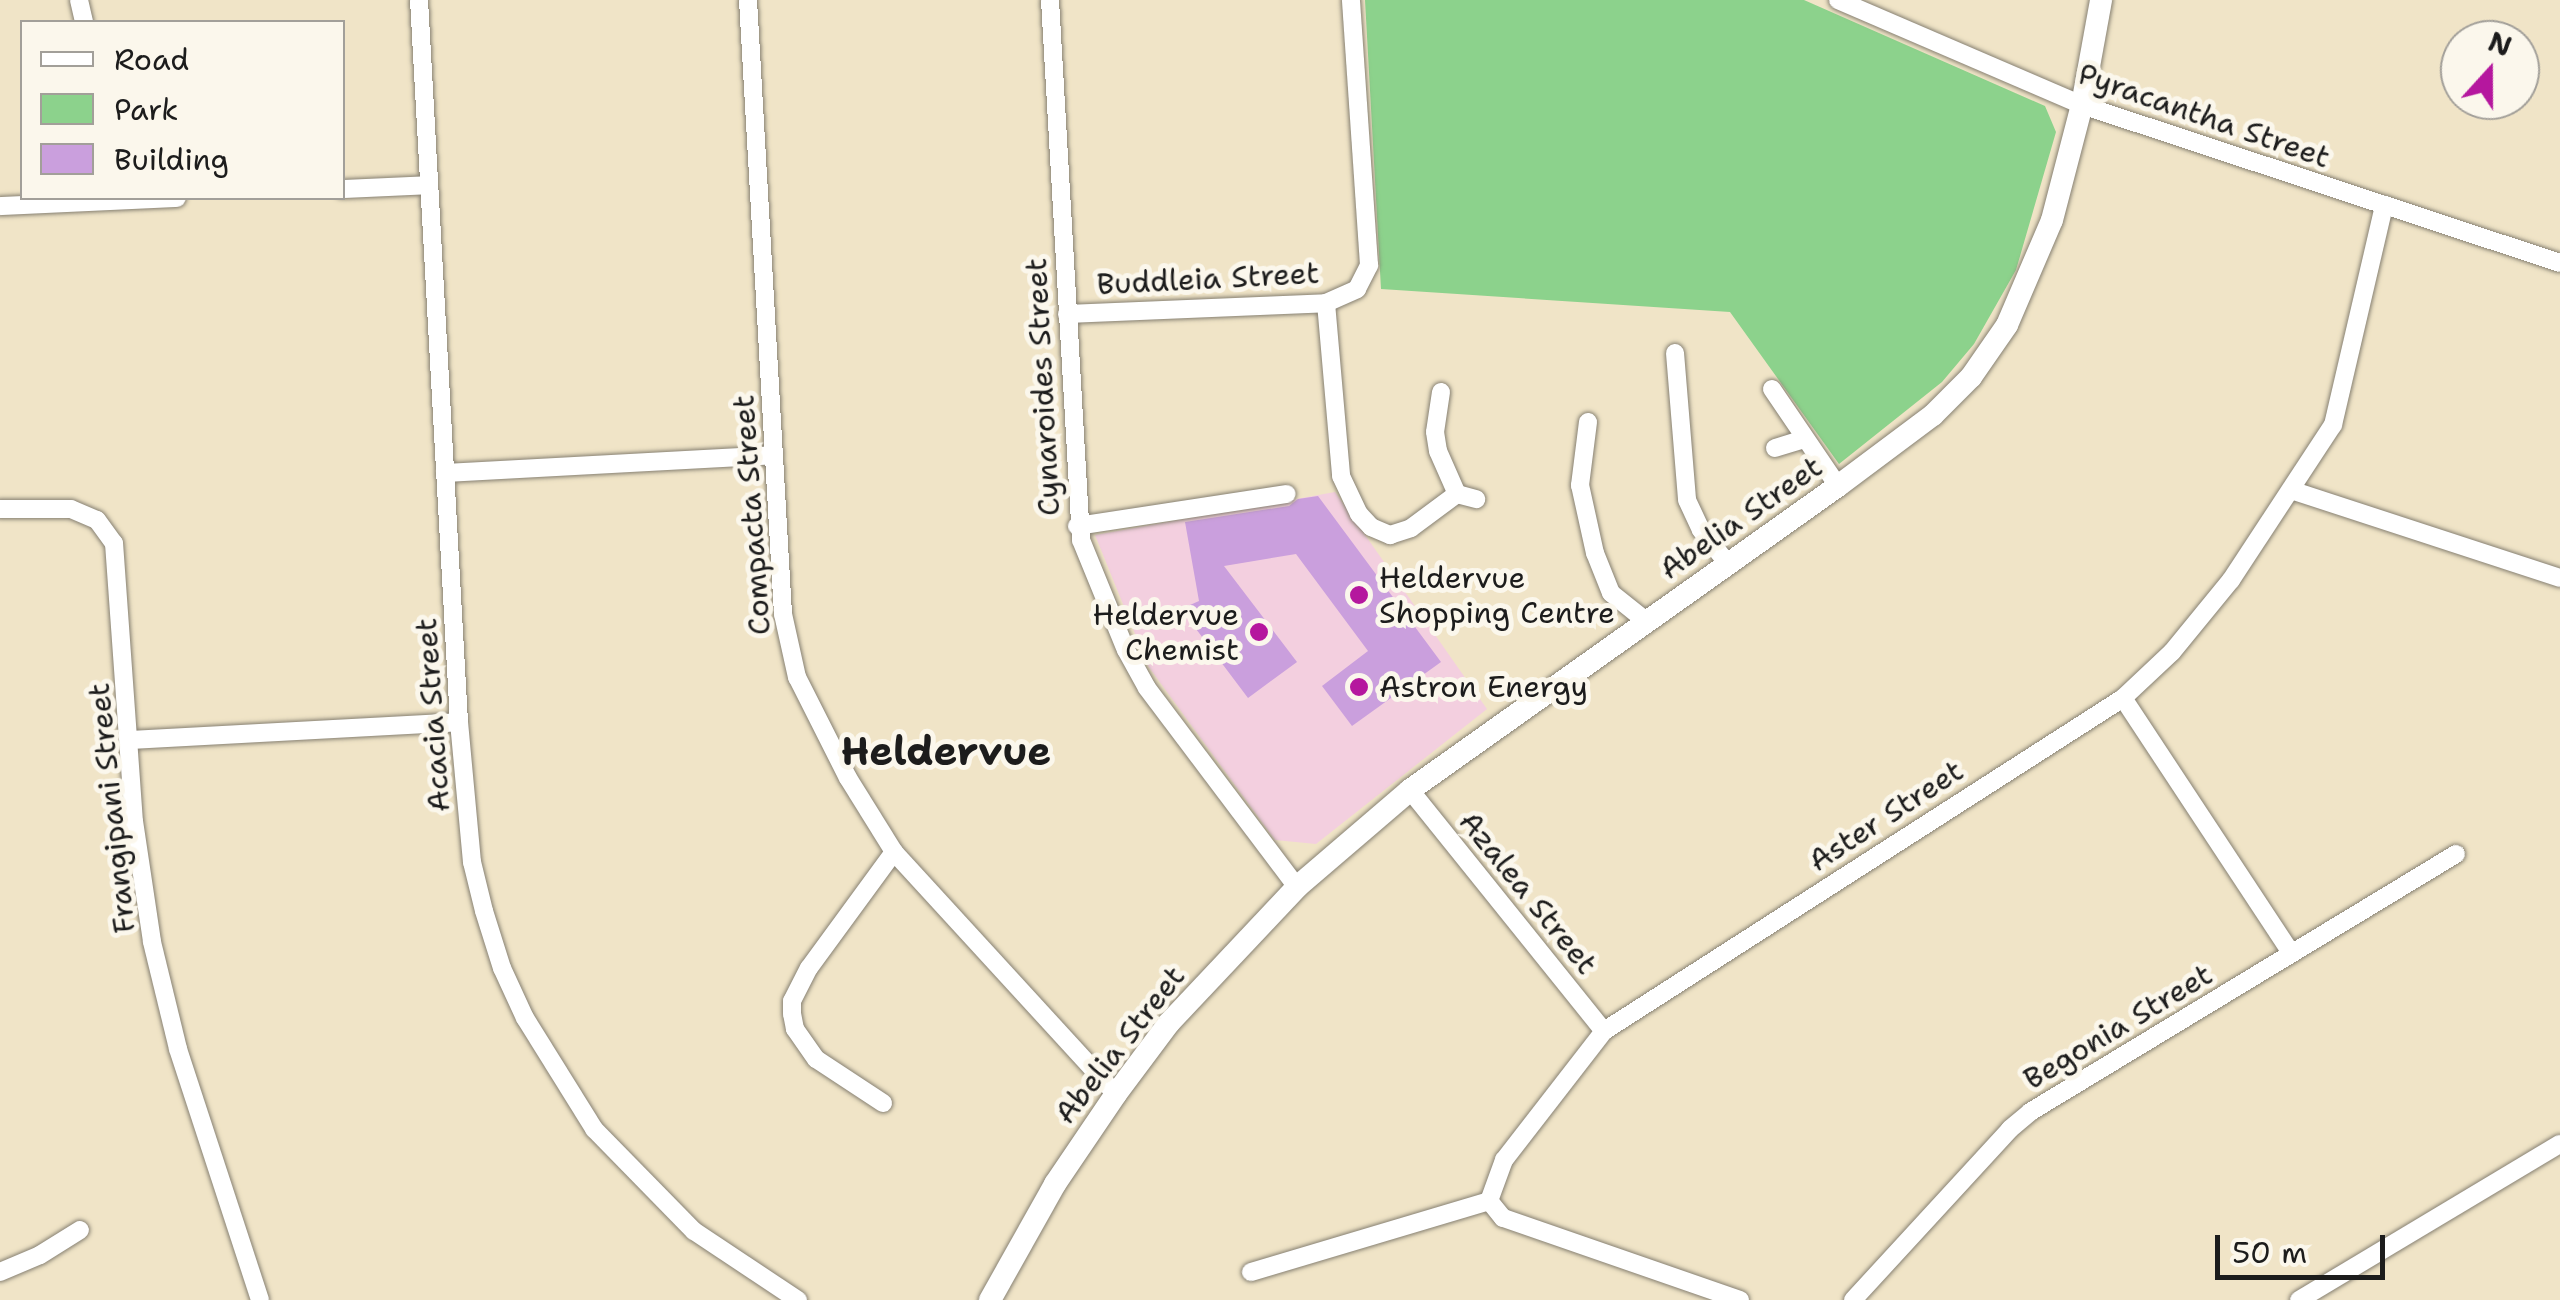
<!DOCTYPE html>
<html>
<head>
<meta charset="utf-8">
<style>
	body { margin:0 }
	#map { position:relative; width:2560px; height:1300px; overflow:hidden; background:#f0e4c7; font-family:"Shantell Sans",sans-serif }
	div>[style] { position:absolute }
	.built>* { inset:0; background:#f3cfdf }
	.green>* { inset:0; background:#8cd28c }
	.building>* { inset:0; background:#ca9fdd }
	.roads { filter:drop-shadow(0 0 2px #868072) drop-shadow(0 0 2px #868072) }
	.minor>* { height:18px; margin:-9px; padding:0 9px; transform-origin:9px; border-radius:9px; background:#fff }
	.tertiary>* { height:22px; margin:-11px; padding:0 11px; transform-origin:11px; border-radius:11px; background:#fff }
	.dots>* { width:28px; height:28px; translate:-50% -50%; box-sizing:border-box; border:5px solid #fbf7ec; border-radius:50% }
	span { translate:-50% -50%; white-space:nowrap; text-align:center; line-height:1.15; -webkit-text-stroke:10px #fbf7ec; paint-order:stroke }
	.street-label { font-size:30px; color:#1c1c1c }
	.poi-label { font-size:30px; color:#1c1c1c }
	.left { translate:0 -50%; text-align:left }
	.right { translate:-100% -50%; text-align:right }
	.district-label { font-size:40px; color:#1c1c1c; font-weight:700 }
	.legend { position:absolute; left:20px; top:20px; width:325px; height:180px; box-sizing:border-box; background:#fbf7ec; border:2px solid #a29f99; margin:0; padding:12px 18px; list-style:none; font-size:30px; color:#1c1c1c }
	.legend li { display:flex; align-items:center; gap:20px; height:50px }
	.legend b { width:50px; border:2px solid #a29f99 }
	.north { position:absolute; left:2440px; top:20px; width:100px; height:100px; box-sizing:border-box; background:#fbf7ec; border:2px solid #a29f99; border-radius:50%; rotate:21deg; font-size:28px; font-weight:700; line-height:40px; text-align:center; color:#1c1c1c }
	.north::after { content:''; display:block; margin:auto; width:35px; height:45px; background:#b5179e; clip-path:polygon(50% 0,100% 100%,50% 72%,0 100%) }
	.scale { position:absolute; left:2215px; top:1235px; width:170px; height:45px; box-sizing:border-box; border:5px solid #1c1c1c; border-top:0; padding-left:12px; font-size:30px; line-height:35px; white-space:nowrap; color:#1c1c1c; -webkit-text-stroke:8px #fbf7ec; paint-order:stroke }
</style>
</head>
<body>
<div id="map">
	<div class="built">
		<i style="clip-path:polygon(1335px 492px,1487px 709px,1316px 844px,1275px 840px,1148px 666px,1095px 535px)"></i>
	</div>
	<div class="green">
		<i style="clip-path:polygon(1365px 0,1804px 0,2045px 106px,2056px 132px,2016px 270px,1974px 344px,1942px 382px,1839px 464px,1730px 312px,1381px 289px)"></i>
	</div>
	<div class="building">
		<i style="clip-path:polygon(1318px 496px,1441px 662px,1352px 726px,1322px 686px,1368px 651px,1296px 554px,1224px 566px,1297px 662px,1248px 698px,1181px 609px,1199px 601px,1185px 522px,1289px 506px,1298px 499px)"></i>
	</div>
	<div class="roads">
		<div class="minor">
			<i style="left:79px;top:0;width:23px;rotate:77deg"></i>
			<i style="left:419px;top:0;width:723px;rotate:86.83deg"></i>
			<i style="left:459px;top:722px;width:141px;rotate:84.7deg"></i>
			<i style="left:472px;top:862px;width:50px;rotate:76.2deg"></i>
			<i style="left:484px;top:911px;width:60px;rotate:72.5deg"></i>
			<i style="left:502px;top:968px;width:55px;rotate:65.3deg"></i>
			<i style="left:525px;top:1018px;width:131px;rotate:58.1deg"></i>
			<i style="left:594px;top:1129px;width:143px;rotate:45.6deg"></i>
			<i style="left:694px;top:1231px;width:125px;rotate:33.6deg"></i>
			<i style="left:748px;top:0;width:615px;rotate:86.74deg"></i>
			<i style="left:783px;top:614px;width:65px;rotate:77.5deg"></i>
			<i style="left:797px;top:677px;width:113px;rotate:63.2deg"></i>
			<i style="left:848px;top:778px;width:87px;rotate:58.1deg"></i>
			<i style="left:894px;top:852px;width:328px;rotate:47.5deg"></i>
			<i style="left:1050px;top:0;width:541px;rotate:86.71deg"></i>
			<i style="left:1081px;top:540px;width:119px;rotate:67.8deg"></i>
			<i style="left:1126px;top:650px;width:43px;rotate:61.1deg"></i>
			<i style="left:1147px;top:688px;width:249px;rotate:53deg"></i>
			<i style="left:1838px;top:0;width:266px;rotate:23.3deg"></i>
			<i style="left:2082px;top:105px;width:503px;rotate:18.29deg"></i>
			<i style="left:342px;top:189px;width:87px;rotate:-2.6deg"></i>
			<i style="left:0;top:206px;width:177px;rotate:-2.6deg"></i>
			<i style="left:1326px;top:303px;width:174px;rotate:85deg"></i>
			<i style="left:1341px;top:476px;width:42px;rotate:64.7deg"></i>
			<i style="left:1359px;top:514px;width:18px;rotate:47deg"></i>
			<i style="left:1371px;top:527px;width:21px;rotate:23deg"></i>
			<i style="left:1390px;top:535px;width:22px;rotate:-18deg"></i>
			<i style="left:1411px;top:528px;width:57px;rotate:-36.5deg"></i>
			<i style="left:1457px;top:494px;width:20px;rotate:15deg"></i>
			<i style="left:1067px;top:314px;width:259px;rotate:-2.4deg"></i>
			<i style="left:1326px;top:303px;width:34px;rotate:-24deg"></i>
			<i style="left:1357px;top:289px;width:27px;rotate:-63deg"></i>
			<i style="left:1369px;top:265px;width:266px;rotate:-93.9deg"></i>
			<i style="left:1675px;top:353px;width:147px;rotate:85.3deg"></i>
			<i style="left:1687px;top:500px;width:33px;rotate:65deg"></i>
			<i style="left:1701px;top:530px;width:43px;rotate:51.5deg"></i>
			<i style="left:1772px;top:389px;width:117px;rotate:55.8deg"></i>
			<i style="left:1441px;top:392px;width:40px;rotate:98.5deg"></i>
			<i style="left:1435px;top:432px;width:19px;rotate:81deg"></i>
			<i style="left:1438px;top:451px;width:47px;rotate:66.2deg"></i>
			<i style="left:1588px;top:422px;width:64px;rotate:97.2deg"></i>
			<i style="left:1580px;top:485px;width:70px;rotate:77.6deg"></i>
			<i style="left:1595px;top:553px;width:43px;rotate:68.2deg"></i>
			<i style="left:1611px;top:593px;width:45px;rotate:38.7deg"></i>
			<i style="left:1775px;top:448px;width:31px;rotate:-17deg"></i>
			<i style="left:445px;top:473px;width:329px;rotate:-3.1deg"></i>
			<i style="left:2291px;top:490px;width:283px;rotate:18.1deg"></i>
			<i style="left:0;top:509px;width:71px"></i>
			<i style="left:71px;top:509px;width:28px;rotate:23deg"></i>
			<i style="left:97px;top:520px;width:29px;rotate:54deg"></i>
			<i style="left:114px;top:543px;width:279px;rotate:85.9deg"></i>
			<i style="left:134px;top:821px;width:122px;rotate:81.5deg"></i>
			<i style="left:152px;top:942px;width:110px;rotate:76.3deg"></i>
			<i style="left:178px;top:1049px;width:264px;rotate:71.9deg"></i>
			<i style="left:1077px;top:526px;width:212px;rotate:-8.7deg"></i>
			<i style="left:2123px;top:698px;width:305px;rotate:56.6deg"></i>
			<i style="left:130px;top:740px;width:329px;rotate:-3.1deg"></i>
			<i style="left:1410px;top:790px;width:309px;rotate:51.2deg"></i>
			<i style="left:883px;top:1103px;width:80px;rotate:-146.7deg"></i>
			<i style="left:816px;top:1059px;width:37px;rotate:-125deg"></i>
			<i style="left:795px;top:1029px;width:15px;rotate:-101deg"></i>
			<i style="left:792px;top:1014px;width:13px;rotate:-90deg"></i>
			<i style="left:792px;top:1001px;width:37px;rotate:-63deg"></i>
			<i style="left:809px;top:968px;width:144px;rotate:-53.8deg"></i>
			<i style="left:0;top:1272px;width:43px;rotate:-23deg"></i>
			<i style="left:40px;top:1255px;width:47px;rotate:-32deg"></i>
			<i style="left:1251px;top:1272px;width:248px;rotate:-16.6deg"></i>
			<i style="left:1740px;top:1300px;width:251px;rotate:-160.9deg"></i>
			<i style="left:1503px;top:1218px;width:22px;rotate:-129deg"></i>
			<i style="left:1489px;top:1201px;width:44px;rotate:-69.9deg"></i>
			<i style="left:1504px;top:1160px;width:163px;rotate:-52.2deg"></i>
			<i style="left:1604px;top:1031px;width:617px;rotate:-32.68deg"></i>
			<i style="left:2123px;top:698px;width:67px;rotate:-43.2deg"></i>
			<i style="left:2172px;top:652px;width:93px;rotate:-50.7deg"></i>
			<i style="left:2231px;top:580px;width:186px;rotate:-56.7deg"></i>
			<i style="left:2333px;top:425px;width:226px;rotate:-76.9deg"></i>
			<i style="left:1853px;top:1300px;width:232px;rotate:-47.4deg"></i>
			<i style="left:2010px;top:1129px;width:26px;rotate:-40deg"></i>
			<i style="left:2030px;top:1112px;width:498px;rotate:-31.2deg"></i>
			<i style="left:2299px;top:1300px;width:304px;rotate:-30.9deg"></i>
		</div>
		<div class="tertiary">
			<i style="left:990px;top:1300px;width:133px;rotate:-60.7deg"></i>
			<i style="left:1055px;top:1184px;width:109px;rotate:-55.9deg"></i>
			<i style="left:1116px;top:1094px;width:89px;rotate:-53.3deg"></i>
			<i style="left:1169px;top:1023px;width:187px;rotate:-46.7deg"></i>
			<i style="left:1297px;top:887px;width:149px;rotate:-40.6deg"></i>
			<i style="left:1410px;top:790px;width:525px;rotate:-35.39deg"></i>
			<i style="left:1838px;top:486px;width:119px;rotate:-36.8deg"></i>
			<i style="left:1933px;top:415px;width:54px;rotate:-45deg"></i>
			<i style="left:1971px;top:377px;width:63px;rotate:-55.3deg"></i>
			<i style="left:2007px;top:325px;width:114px;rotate:-66.8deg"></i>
			<i style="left:2052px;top:220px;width:119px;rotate:-75.4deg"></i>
			<i style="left:2082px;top:105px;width:107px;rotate:-79.7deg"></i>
		</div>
	</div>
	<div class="dots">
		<i style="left:1359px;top:595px;background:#b5179e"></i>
		<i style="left:1259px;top:632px;background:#b5179e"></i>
		<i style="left:1359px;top:687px;background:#b5179e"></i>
	</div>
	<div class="street-label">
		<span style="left:2204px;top:116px;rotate:19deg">Pyracantha Street</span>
		<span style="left:1208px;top:279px;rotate:-3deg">Buddleia Street</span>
		<span style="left:1043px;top:387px;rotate:-93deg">Cynaroides Street</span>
		<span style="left:752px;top:515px;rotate:-94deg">Compacta Street</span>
		<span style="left:1741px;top:518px;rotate:-35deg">Abelia Street</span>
		<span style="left:433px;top:715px;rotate:-94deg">Acacia Street</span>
		<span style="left:112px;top:808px;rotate:-96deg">Frangipani Street</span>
		<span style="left:1886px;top:816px;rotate:-33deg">Aster Street</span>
		<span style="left:1528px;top:893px;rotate:51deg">Azalea Street</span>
		<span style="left:2118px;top:1027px;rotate:-31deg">Begonia Street</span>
		<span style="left:1120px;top:1045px;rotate:-52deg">Abelia Street</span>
	</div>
	<div class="poi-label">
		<span class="left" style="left:1379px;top:595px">Heldervue<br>Shopping Centre</span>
		<span class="right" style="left:1239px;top:632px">Heldervue<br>Chemist</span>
		<span class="left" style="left:1379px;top:687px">Astron Energy</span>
	</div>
	<div class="district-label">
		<span style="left:946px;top:751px">Heldervue</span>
	</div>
	<ul class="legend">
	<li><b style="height:12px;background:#fff"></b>Road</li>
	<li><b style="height:28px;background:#8cd28c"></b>Park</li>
	<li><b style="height:28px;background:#ca9fdd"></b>Building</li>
	</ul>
	<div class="north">N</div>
	<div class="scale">50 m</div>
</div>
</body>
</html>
